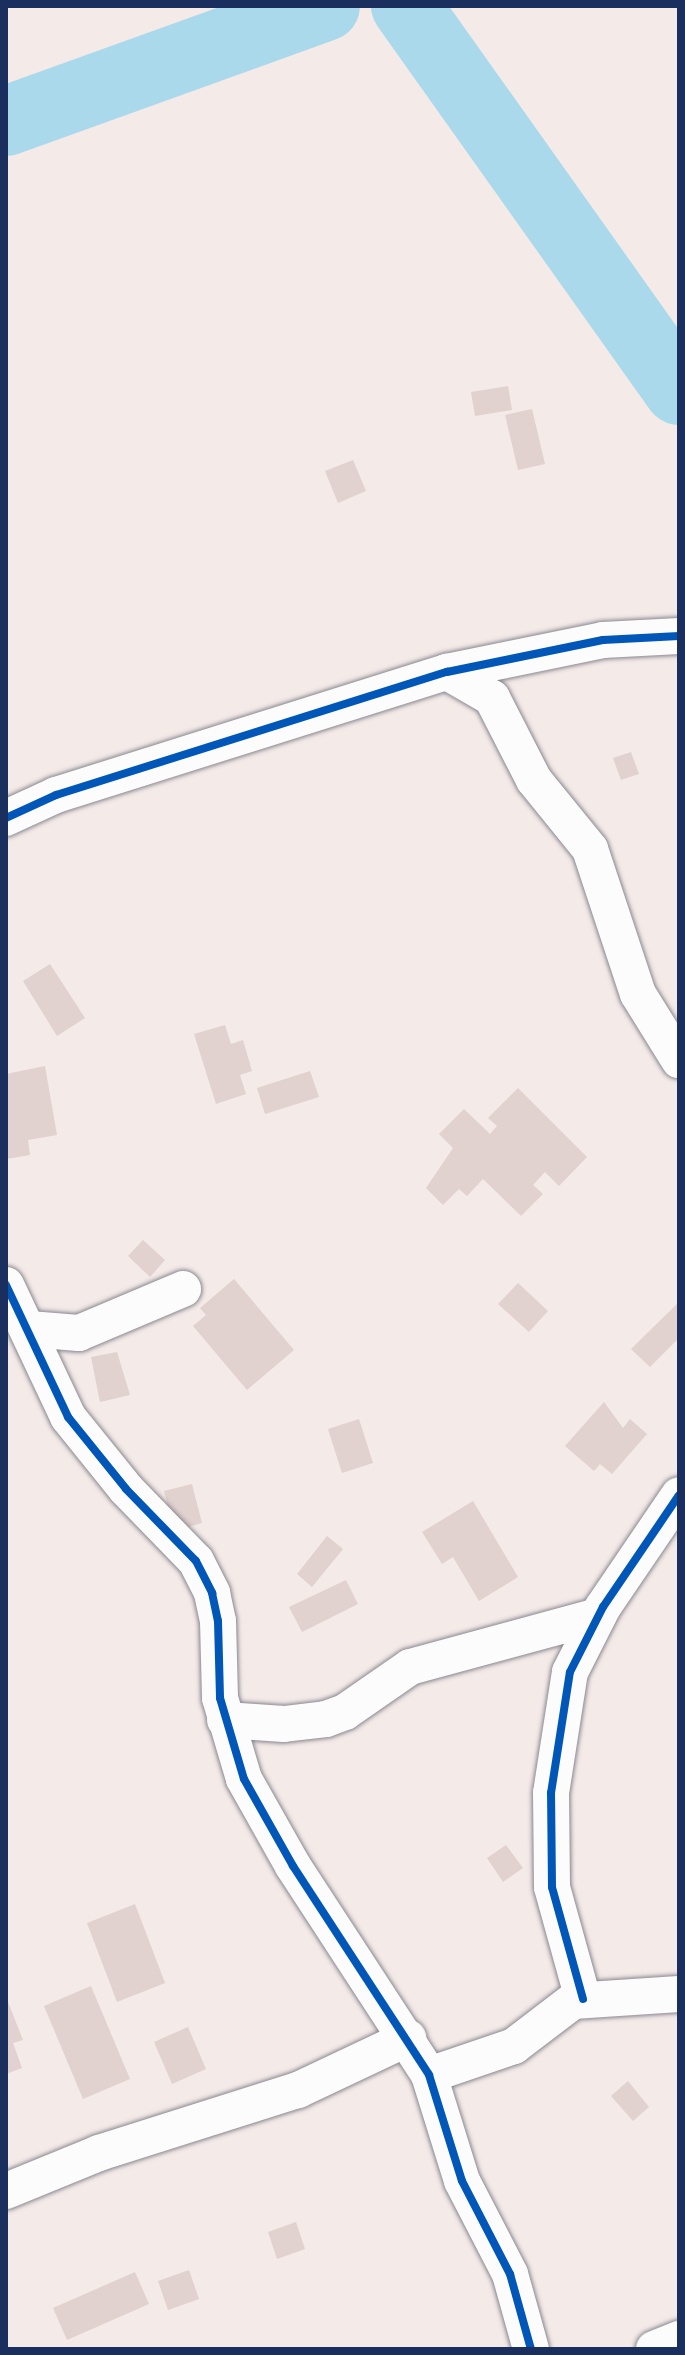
<!DOCTYPE html>
<html>
<head>
<meta charset="utf-8">
<style>
	body { margin:0 }
	#map { position:relative; width:685px; height:2355px; overflow:hidden; background:#f4eae8; font-family:Mynerve,sans-serif }
	div>[style] { position:absolute }
	.river>* { height:70px; margin:-35px; padding:0 35px; transform-origin:35px; border-radius:35px; background:#aad9ec }
	.building>* { inset:0; background:#e1d1cf }
	.roads { filter:drop-shadow(0 0 2px #898890) drop-shadow(0 0 2px #898890) }
	.street>* { height:36px; margin:-18px; padding:0 18px; transform-origin:18px; border-radius:18px; background:#fdfcfc }
	.cycleway>* { height:8px; margin:-4px; padding:0 4px; transform-origin:4px; border-radius:4px; background:#0057b8 }
	span { translate:-50% -50%; white-space:nowrap; text-align:center; line-height:1.15; -webkit-text-stroke:7px #fff; paint-order:stroke }
	.frame { position:absolute; inset:0; border:8px solid #1b2f5e; pointer-events:none }
</style>
</head>
<body>
<div id="map">
	<div class="river">
		<i style="left:406px;top:6px;width:471px;rotate:54.6deg"></i>
		<i style="left:6px;top:121px;width:339px;rotate:-19.8deg"></i>
	</div>
	<div class="building">
		<i style="clip-path:polygon(508px 386px,512px 410px,475px 416px,471px 392px)"></i>
		<i style="clip-path:polygon(532px 409px,545px 464px,518px 470px,505px 415px)"></i>
		<i style="clip-path:polygon(353px 460px,366px 491px,338px 503px,325px 471px)"></i>
		<i style="clip-path:polygon(631px 752px,639px 774px,621px 780px,613px 758px)"></i>
		<i style="clip-path:polygon(50px 964px,85px 1018px,57px 1036px,23px 981px)"></i>
		<i style="clip-path:polygon(225px 1025px,231px 1044px,243px 1040px,252px 1071px,240px 1075px,246px 1094px,216px 1104px,194px 1034px)"></i>
		<i style="clip-path:polygon(45px 1066px,57px 1135px,28px 1140px,30px 1155px,6px 1159px,6px 1074px)"></i>
		<i style="clip-path:polygon(310px 1071px,319px 1097px,265px 1114px,257px 1088px)"></i>
		<i style="clip-path:polygon(518px 1088px,587px 1157px,559px 1186px,545px 1172px,533px 1185px,543px 1194px,521px 1216px,483px 1179px,467px 1196px,459px 1189px,443px 1205px,426px 1188px,453px 1148px,439px 1134px,464px 1109px,490px 1134px,497px 1126px,488px 1118px)"></i>
		<i style="clip-path:polygon(143px 1240px,165px 1260px,150px 1277px,128px 1256px)"></i>
		<i style="clip-path:polygon(234px 1279px,294px 1350px,247px 1390px,193px 1326px,206px 1315px,200px 1308px)"></i>
		<i style="clip-path:polygon(518px 1283px,548px 1311px,529px 1332px,498px 1304px)"></i>
		<i style="clip-path:polygon(679px 1302px,679px 1338px,650px 1367px,631px 1349px)"></i>
		<i style="clip-path:polygon(117px 1352px,130px 1395px,100px 1402px,91px 1357px)"></i>
		<i style="clip-path:polygon(604px 1402px,623px 1428px,630px 1419px,647px 1434px,612px 1474px,600px 1464px,594px 1471px,565px 1446px)"></i>
		<i style="clip-path:polygon(359px 1419px,373px 1463px,342px 1473px,328px 1429px)"></i>
		<i style="clip-path:polygon(192px 1484px,202px 1523px,174px 1531px,164px 1491px)"></i>
		<i style="clip-path:polygon(473px 1501px,518px 1577px,479px 1601px,453px 1557px,442px 1564px,422px 1532px)"></i>
		<i style="clip-path:polygon(327px 1536px,343px 1549px,312px 1587px,297px 1574px)"></i>
		<i style="clip-path:polygon(346px 1580px,358px 1604px,302px 1632px,289px 1607px)"></i>
		<i style="clip-path:polygon(506px 1845px,523px 1868px,503px 1882px,487px 1858px)"></i>
		<i style="clip-path:polygon(135px 1904px,165px 1983px,117px 2002px,87px 1923px)"></i>
		<i style="clip-path:polygon(91px 1986px,130px 2079px,83px 2099px,44px 2006px)"></i>
		<i style="clip-path:polygon(6px 1997px,23px 2040px,13px 2043px,22px 2068px,6px 2074px)"></i>
		<i style="clip-path:polygon(188px 2027px,206px 2069px,172px 2084px,154px 2042px)"></i>
		<i style="clip-path:polygon(628px 2081px,649px 2107px,633px 2121px,611px 2096px)"></i>
		<i style="clip-path:polygon(296px 2222px,305px 2249px,277px 2259px,268px 2232px)"></i>
		<i style="clip-path:polygon(189px 2270px,199px 2299px,168px 2310px,158px 2281px)"></i>
		<i style="clip-path:polygon(135px 2272px,149px 2304px,67px 2340px,53px 2308px)"></i>
	</div>
	<div class="roads">
		<div class="street">
			<i style="left:447px;top:672px;width:52px;rotate:30deg"></i>
			<i style="left:492px;top:698px;width:92px;rotate:62.9deg"></i>
			<i style="left:534px;top:780px;width:89px;rotate:50.9deg"></i>
			<i style="left:590px;top:849px;width:153px;rotate:71.7deg"></i>
			<i style="left:638px;top:994px;width:78px;rotate:58.2deg"></i>
			<i style="left:6px;top:818px;width:55px;rotate:-24.7deg"></i>
			<i style="left:56px;top:795px;width:410px;rotate:-17.5deg"></i>
			<i style="left:447px;top:672px;width:159px;rotate:-11.6deg"></i>
			<i style="left:603px;top:640px;width:76px;rotate:-3deg"></i>
			<i style="left:6px;top:1285px;width:146px;rotate:64.8deg"></i>
			<i style="left:68px;top:1417px;width:92px;rotate:51.1deg"></i>
			<i style="left:126px;top:1489px;width:100px;rotate:45.8deg"></i>
			<i style="left:196px;top:1561px;width:36px;rotate:63deg"></i>
			<i style="left:212px;top:1593px;width:29px;rotate:78deg"></i>
			<i style="left:218px;top:1621px;width:77px;rotate:88.5deg"></i>
			<i style="left:220px;top:1698px;width:84px;rotate:73.5deg"></i>
			<i style="left:244px;top:1779px;width:100px;rotate:60.6deg"></i>
			<i style="left:293px;top:1866px;width:249px;rotate:56.9deg"></i>
			<i style="left:429px;top:2075px;width:111px;rotate:72.7deg"></i>
			<i style="left:462px;top:2181px;width:105px;rotate:62.7deg"></i>
			<i style="left:510px;top:2274px;width:78px;rotate:74.4deg"></i>
			<i style="left:29px;top:1329px;width:50px;rotate:4.6deg"></i>
			<i style="left:79px;top:1333px;width:113px;rotate:-22.9deg"></i>
			<i style="left:225px;top:1720px;width:59px;rotate:3.9deg"></i>
			<i style="left:284px;top:1724px;width:42px;rotate:-6.8deg"></i>
			<i style="left:326px;top:1719px;width:20px;rotate:-20deg"></i>
			<i style="left:345px;top:1712px;width:79px;rotate:-34.7deg"></i>
			<i style="left:410px;top:1667px;width:195px;rotate:-15.2deg"></i>
			<i style="left:583px;top:1999px;width:116px;rotate:-105.5deg"></i>
			<i style="left:552px;top:1887px;width:94px;rotate:-90.6deg"></i>
			<i style="left:551px;top:1793px;width:122px;rotate:-81.1deg"></i>
			<i style="left:570px;top:1672px;width:73px;rotate:-63.1deg"></i>
			<i style="left:603px;top:1607px;width:135px;rotate:-55.8deg"></i>
			<i style="left:429px;top:2075px;width:90px;rotate:-18.8deg"></i>
			<i style="left:514px;top:2046px;width:74px;rotate:-37.3deg"></i>
			<i style="left:573px;top:2001px;width:106px;rotate:-3.8deg"></i>
			<i style="left:6px;top:2191px;width:100px;rotate:-22.2deg"></i>
			<i style="left:99px;top:2153px;width:209px;rotate:-17.6deg"></i>
			<i style="left:298px;top:2090px;width:122px;rotate:-25.3deg"></i>
			<i style="left:654px;top:2349px;width:27px;rotate:-22deg"></i>
		</div>
	</div>
	<div class="cycleway">
		<i style="left:6px;top:818px;width:55px;rotate:-24.7deg"></i>
		<i style="left:56px;top:795px;width:410px;rotate:-17.5deg"></i>
		<i style="left:447px;top:672px;width:159px;rotate:-11.6deg"></i>
		<i style="left:603px;top:640px;width:76px;rotate:-3deg"></i>
		<i style="left:6px;top:1285px;width:146px;rotate:64.8deg"></i>
		<i style="left:68px;top:1417px;width:92px;rotate:51.1deg"></i>
		<i style="left:126px;top:1489px;width:100px;rotate:45.8deg"></i>
		<i style="left:196px;top:1561px;width:36px;rotate:63deg"></i>
		<i style="left:212px;top:1593px;width:29px;rotate:78deg"></i>
		<i style="left:218px;top:1621px;width:77px;rotate:88.5deg"></i>
		<i style="left:220px;top:1698px;width:84px;rotate:73.5deg"></i>
		<i style="left:244px;top:1779px;width:100px;rotate:60.6deg"></i>
		<i style="left:293px;top:1866px;width:249px;rotate:56.9deg"></i>
		<i style="left:429px;top:2075px;width:111px;rotate:72.7deg"></i>
		<i style="left:462px;top:2181px;width:105px;rotate:62.7deg"></i>
		<i style="left:510px;top:2274px;width:78px;rotate:74.4deg"></i>
		<i style="left:583px;top:1999px;width:116px;rotate:-105.5deg"></i>
		<i style="left:552px;top:1887px;width:94px;rotate:-90.6deg"></i>
		<i style="left:551px;top:1793px;width:122px;rotate:-81.1deg"></i>
		<i style="left:570px;top:1672px;width:73px;rotate:-63.1deg"></i>
		<i style="left:603px;top:1607px;width:135px;rotate:-55.8deg"></i>
	</div>
	<div class="frame"></div>
</div>
</body>
</html>
